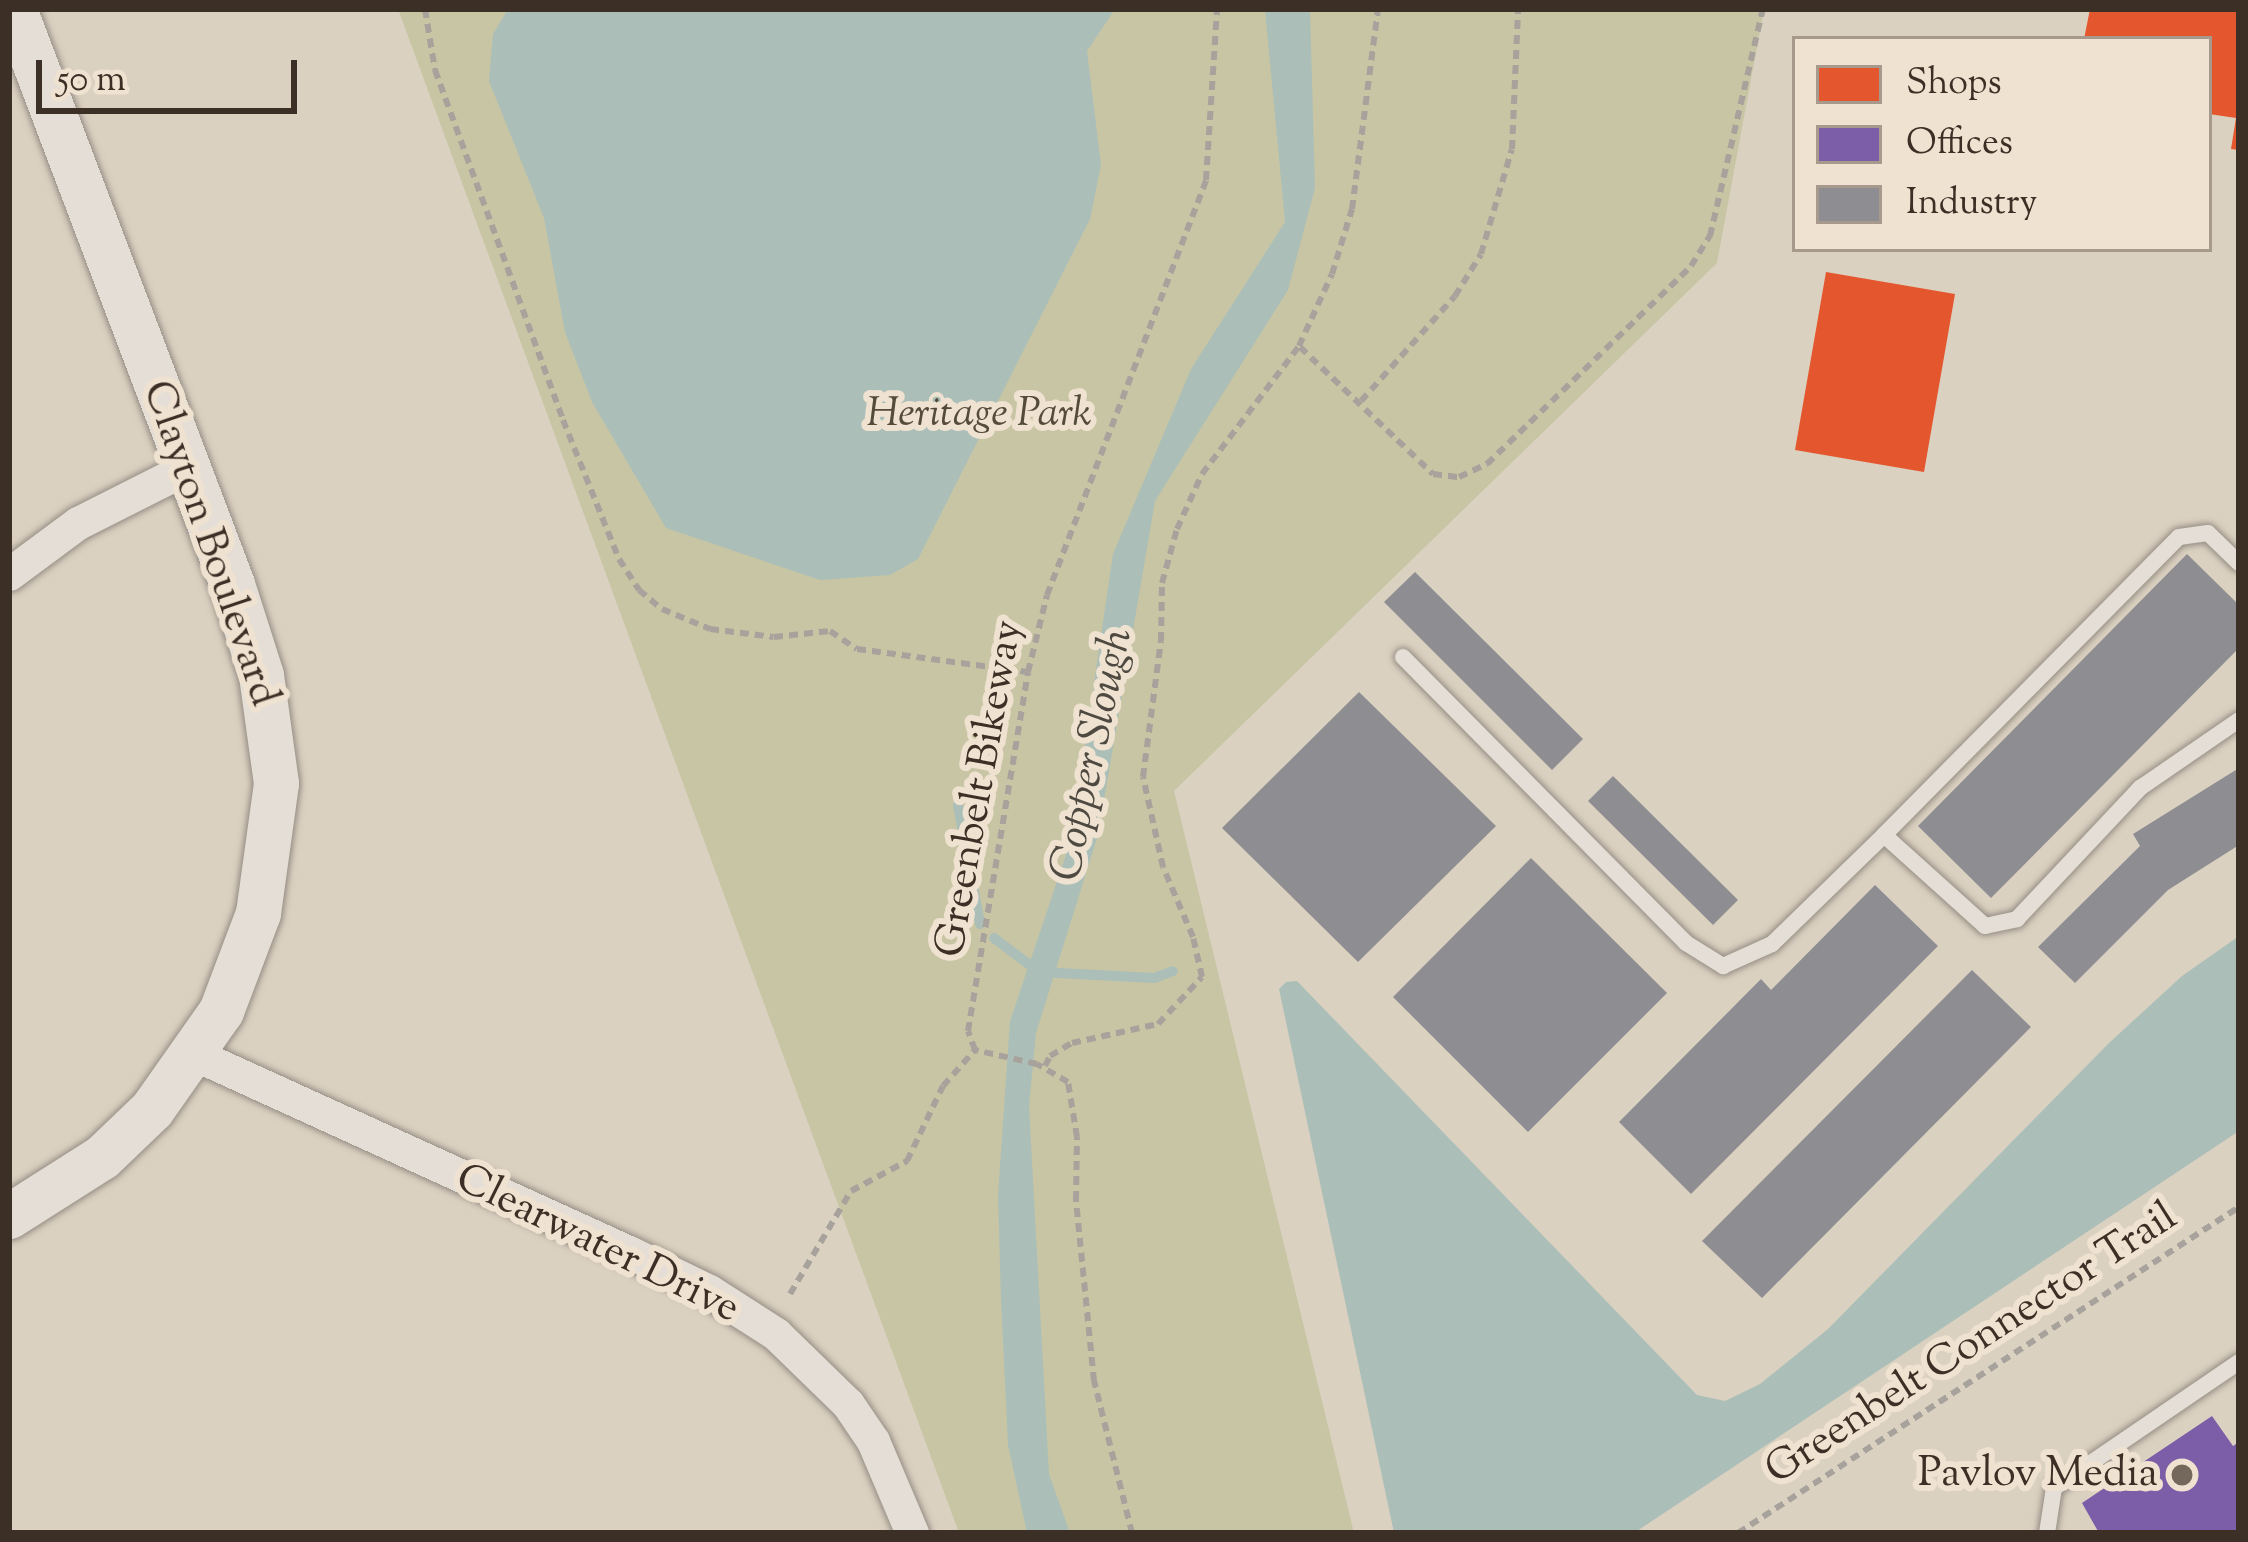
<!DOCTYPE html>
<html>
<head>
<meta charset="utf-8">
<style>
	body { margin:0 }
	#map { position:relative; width:2248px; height:1542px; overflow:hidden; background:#dbd1c1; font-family:"Sorts Mill Goudy",serif }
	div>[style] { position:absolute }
	.green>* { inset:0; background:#c7c5a4 }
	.water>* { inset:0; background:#abbfb8 }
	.shops>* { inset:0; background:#e4572e }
	.offices>* { inset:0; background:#7b5ea7 }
	.industry>* { inset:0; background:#8d8d92 }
	.stream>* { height:10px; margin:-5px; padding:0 5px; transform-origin:5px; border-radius:5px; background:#abbfb8 }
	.path>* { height:6px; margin-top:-3px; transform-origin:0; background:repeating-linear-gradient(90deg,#a7a29c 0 9px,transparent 0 15px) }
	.roads { filter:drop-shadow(0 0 3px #968e84) drop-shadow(0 0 3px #968e84) }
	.lane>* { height:16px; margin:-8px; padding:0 8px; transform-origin:8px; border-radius:8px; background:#e4ded6 }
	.street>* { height:33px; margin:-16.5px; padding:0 16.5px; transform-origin:16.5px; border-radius:16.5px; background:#e4ded6 }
	.secondary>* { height:45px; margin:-22.5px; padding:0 22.5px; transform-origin:22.5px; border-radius:22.5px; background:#e4ded6 }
	.dots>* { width:33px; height:33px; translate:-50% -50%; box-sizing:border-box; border:6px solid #efe2d0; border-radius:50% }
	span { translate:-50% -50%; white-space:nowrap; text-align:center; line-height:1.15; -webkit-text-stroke:12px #efe2d0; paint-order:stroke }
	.park-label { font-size:42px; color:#544b3a; font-style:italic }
	.street-label { font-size:42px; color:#3c2f25 }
	.poi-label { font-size:42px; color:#3c2f25 }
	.right { translate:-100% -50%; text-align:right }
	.water-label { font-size:45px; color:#4e4a42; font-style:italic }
	.frame { position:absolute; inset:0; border:12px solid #3c2f25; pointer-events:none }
	.legend { position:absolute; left:1792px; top:36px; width:420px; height:216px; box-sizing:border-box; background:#efe2d0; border:3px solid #a79a8c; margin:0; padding:15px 21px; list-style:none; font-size:36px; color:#3c2f25 }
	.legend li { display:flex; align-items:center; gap:24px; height:60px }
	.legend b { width:60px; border:3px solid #a79a8c }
	.scale { position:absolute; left:36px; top:60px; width:261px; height:54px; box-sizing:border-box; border:6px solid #3c2f25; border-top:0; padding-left:15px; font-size:36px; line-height:42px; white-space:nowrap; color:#3c2f25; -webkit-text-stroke:9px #efe2d0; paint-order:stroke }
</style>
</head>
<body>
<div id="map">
	<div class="green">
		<i style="clip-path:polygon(398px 9px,1764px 9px,1717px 263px,1174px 791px,1354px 1533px,959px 1533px)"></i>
	</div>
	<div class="water">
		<i style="clip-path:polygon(508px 9px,1115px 9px,1087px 51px,1101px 165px,1090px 219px,918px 559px,890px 575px,820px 580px,666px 528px,592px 402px,565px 332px,544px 218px,489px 81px,493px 34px)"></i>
		<i style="clip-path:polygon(1265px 9px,1310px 9px,1315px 188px,1288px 290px,1155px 501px,1098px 835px,1036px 1033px,1029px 1106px,1049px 1474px,1070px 1533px,1027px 1533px,1008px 1445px,1001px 1300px,998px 1195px,1010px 1021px,1071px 840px,1113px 554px,1191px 369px,1285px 222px)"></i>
		<i style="clip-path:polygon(2239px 936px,2239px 1131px,1634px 1533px,1394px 1533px,1279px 989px,1286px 982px,1297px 981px,1697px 1395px,1725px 1401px,1760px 1384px,1828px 1329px,2109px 1043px,2182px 976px)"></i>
	</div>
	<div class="shops">
		<i style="clip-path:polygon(2090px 9px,2239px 9px,2239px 150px,2231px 149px,2236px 118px,2209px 114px,2209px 39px,2084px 39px)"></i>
		<i style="clip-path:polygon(1826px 272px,1955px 294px,1924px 472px,1795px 450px)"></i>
	</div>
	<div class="offices">
		<i style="clip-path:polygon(2212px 1416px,2233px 1446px,2239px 1442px,2239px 1533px,2099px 1533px,2082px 1503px)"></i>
	</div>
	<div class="industry">
		<i style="clip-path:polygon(2187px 554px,2239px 605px,2239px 648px,1991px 898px,1918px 826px)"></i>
		<i style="clip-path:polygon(1415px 572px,1583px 739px,1552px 770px,1384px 602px)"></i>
		<i style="clip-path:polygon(1359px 692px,1496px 826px,1358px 962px,1222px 828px)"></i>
		<i style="clip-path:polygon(2239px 768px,2239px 845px,2168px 890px,2075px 983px,2038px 947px,2140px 846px,2133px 834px)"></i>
		<i style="clip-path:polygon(1613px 776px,1738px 900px,1713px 925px,1588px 801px)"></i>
		<i style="clip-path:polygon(1531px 858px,1667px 993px,1528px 1132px,1393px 997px)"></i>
		<i style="clip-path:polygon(1875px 885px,1938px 946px,1691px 1194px,1619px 1122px,1761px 979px,1771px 990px)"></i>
		<i style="clip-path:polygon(1972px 970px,2031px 1027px,1762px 1298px,1702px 1241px)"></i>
	</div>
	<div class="stream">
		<i style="left:958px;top:805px;width:121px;rotate:79.5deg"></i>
		<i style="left:994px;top:938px;width:56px;rotate:37.1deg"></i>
		<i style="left:1039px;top:972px;width:115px;rotate:3deg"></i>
		<i style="left:1154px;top:978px;width:20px;rotate:-20deg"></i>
	</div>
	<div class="path">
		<i style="left:425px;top:9px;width:62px;rotate:80.7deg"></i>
		<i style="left:435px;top:70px;width:373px;rotate:69.9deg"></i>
		<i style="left:563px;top:420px;width:150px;rotate:68.1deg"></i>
		<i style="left:619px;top:559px;width:37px;rotate:57deg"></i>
		<i style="left:639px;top:590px;width:30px;rotate:40deg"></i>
		<i style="left:662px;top:609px;width:52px;rotate:22.6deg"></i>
		<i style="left:710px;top:629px;width:64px;rotate:7.1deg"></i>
		<i style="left:774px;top:637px;width:56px;rotate:-6.1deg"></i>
		<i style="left:830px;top:631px;width:32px;rotate:34deg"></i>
		<i style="left:857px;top:649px;width:172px;rotate:7.7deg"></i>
		<i style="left:1300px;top:347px;width:184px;rotate:43.7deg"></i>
		<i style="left:1433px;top:474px;width:26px;rotate:7deg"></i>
		<i style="left:1459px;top:477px;width:31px;rotate:-25deg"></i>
		<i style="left:1487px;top:464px;width:284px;rotate:-44.1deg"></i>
		<i style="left:1691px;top:266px;width:36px;rotate:-58deg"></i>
		<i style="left:1710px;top:236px;width:233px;rotate:-76.9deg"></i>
		<i style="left:1361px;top:401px;width:141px;rotate:-48.2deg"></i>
		<i style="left:1455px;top:296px;width:49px;rotate:-58.2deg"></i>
		<i style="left:1481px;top:254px;width:109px;rotate:-73.6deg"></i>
		<i style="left:1512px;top:149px;width:140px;rotate:-87.5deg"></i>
		<i style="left:1045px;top:1066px;width:11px;rotate:-63deg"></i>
		<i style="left:1050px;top:1056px;width:26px;rotate:-31deg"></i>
		<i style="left:1072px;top:1043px;width:88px;rotate:-12.5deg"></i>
		<i style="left:1158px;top:1024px;width:64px;rotate:-46.9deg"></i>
		<i style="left:1202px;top:977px;width:41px;rotate:-102.7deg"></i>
		<i style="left:1193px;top:937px;width:76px;rotate:-113.2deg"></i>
		<i style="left:1163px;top:867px;width:92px;rotate:-102.5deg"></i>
		<i style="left:1143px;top:777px;width:137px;rotate:-82.5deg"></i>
		<i style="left:1161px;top:641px;width:58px;rotate:-89deg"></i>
		<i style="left:1162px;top:583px;width:56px;rotate:-74.5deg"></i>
		<i style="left:1177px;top:529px;width:60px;rotate:-65.6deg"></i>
		<i style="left:1202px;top:474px;width:161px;rotate:-52.8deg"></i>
		<i style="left:1299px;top:346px;width:79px;rotate:-65.4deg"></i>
		<i style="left:1332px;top:274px;width:68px;rotate:-72.9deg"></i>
		<i style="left:1352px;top:209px;width:202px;rotate:-82.6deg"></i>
		<i style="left:790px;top:1294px;width:120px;rotate:-59.4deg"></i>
		<i style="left:851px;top:1191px;width:64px;rotate:-28.2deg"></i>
		<i style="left:907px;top:1161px;width:83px;rotate:-64.4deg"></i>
		<i style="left:943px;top:1086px;width:48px;rotate:-48.4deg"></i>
		<i style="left:1132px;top:1533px;width:157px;rotate:-104deg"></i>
		<i style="left:1094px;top:1381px;width:182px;rotate:-95.7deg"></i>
		<i style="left:1076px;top:1200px;width:63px;rotate:-89.1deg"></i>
		<i style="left:1077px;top:1137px;width:56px;rotate:-99.3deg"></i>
		<i style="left:1068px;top:1082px;width:36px;rotate:-150deg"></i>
		<i style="left:1037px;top:1064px;width:64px;rotate:-167.3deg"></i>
		<i style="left:975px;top:1050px;width:20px;rotate:-110deg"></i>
		<i style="left:968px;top:1031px;width:364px;rotate:-80.5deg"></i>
		<i style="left:1028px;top:672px;width:79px;rotate:-76.1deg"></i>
		<i style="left:1047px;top:595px;width:444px;rotate:-69deg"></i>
		<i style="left:1206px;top:180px;width:171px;rotate:-86.3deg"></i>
		<i style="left:1738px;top:1533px;width:598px;rotate:-33.05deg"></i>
	</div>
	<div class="roads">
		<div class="lane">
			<i style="left:1403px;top:657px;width:402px;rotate:45.3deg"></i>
			<i style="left:1686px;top:943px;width:44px;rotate:31.9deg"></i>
			<i style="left:1723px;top:966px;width:54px;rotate:-24.2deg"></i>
			<i style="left:1772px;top:944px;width:156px;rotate:-44.2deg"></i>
			<i style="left:1884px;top:835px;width:136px;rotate:42deg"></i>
			<i style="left:1985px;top:926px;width:33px;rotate:-12deg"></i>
			<i style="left:2017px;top:919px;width:180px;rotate:-46.8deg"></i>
			<i style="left:2140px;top:788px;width:120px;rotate:-34.5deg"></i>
			<i style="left:1884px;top:835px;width:419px;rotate:-45.3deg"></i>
			<i style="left:2179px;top:537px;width:29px;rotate:-8deg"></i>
			<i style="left:2208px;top:533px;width:43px;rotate:44.1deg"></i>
			<i style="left:2047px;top:1533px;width:46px;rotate:-81.2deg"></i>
			<i style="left:2054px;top:1488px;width:224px;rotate:-34.3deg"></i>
		</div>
		<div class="street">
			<i style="left:9px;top:574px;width:86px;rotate:-36.5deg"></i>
			<i style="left:78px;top:523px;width:122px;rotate:-26.8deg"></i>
			<i style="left:194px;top:1054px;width:480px;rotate:24.5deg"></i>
			<i style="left:631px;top:1253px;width:87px;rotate:26deg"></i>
			<i style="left:709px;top:1291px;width:80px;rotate:32.7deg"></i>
			<i style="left:776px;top:1334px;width:100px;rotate:44.2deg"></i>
			<i style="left:848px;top:1404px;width:45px;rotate:56deg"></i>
			<i style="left:873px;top:1441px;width:100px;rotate:67deg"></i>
		</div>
		<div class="secondary">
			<i style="left:9px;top:1216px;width:110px;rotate:-32.4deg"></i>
			<i style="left:102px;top:1157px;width:69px;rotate:-43.8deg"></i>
			<i style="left:152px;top:1109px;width:120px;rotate:-54.9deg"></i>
			<i style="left:221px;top:1011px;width:105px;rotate:-69.3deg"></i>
			<i style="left:258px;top:913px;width:131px;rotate:-82.1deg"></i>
			<i style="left:276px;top:783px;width:109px;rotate:-97.9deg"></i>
			<i style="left:261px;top:675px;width:96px;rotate:-107.7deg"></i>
			<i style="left:232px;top:584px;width:615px;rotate:-110.76deg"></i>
		</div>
	</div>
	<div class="dots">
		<i style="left:2182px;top:1475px;background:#74685c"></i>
	</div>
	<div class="park-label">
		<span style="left:979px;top:415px">Heritage Park</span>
	</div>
	<div class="street-label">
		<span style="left:209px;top:544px;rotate:71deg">Clayton Boulevard</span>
		<span style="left:981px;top:789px;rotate:-80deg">Greenbelt Bikeway</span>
		<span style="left:597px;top:1245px;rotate:26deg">Clearwater Drive</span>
		<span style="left:1972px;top:1345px;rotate:-33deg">Greenbelt Connector Trail</span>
	</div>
	<div class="poi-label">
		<span class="right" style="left:2158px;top:1475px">Pavlov Media</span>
	</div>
	<div class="water-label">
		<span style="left:1094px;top:755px;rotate:-78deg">Copper Slough</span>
	</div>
	<div class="frame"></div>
	<ul class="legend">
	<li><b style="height:33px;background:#e4572e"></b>Shops</li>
	<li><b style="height:33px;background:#7b5ea7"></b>Offices</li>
	<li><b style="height:33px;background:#8d8d92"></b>Industry</li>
	</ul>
	<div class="scale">50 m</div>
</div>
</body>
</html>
